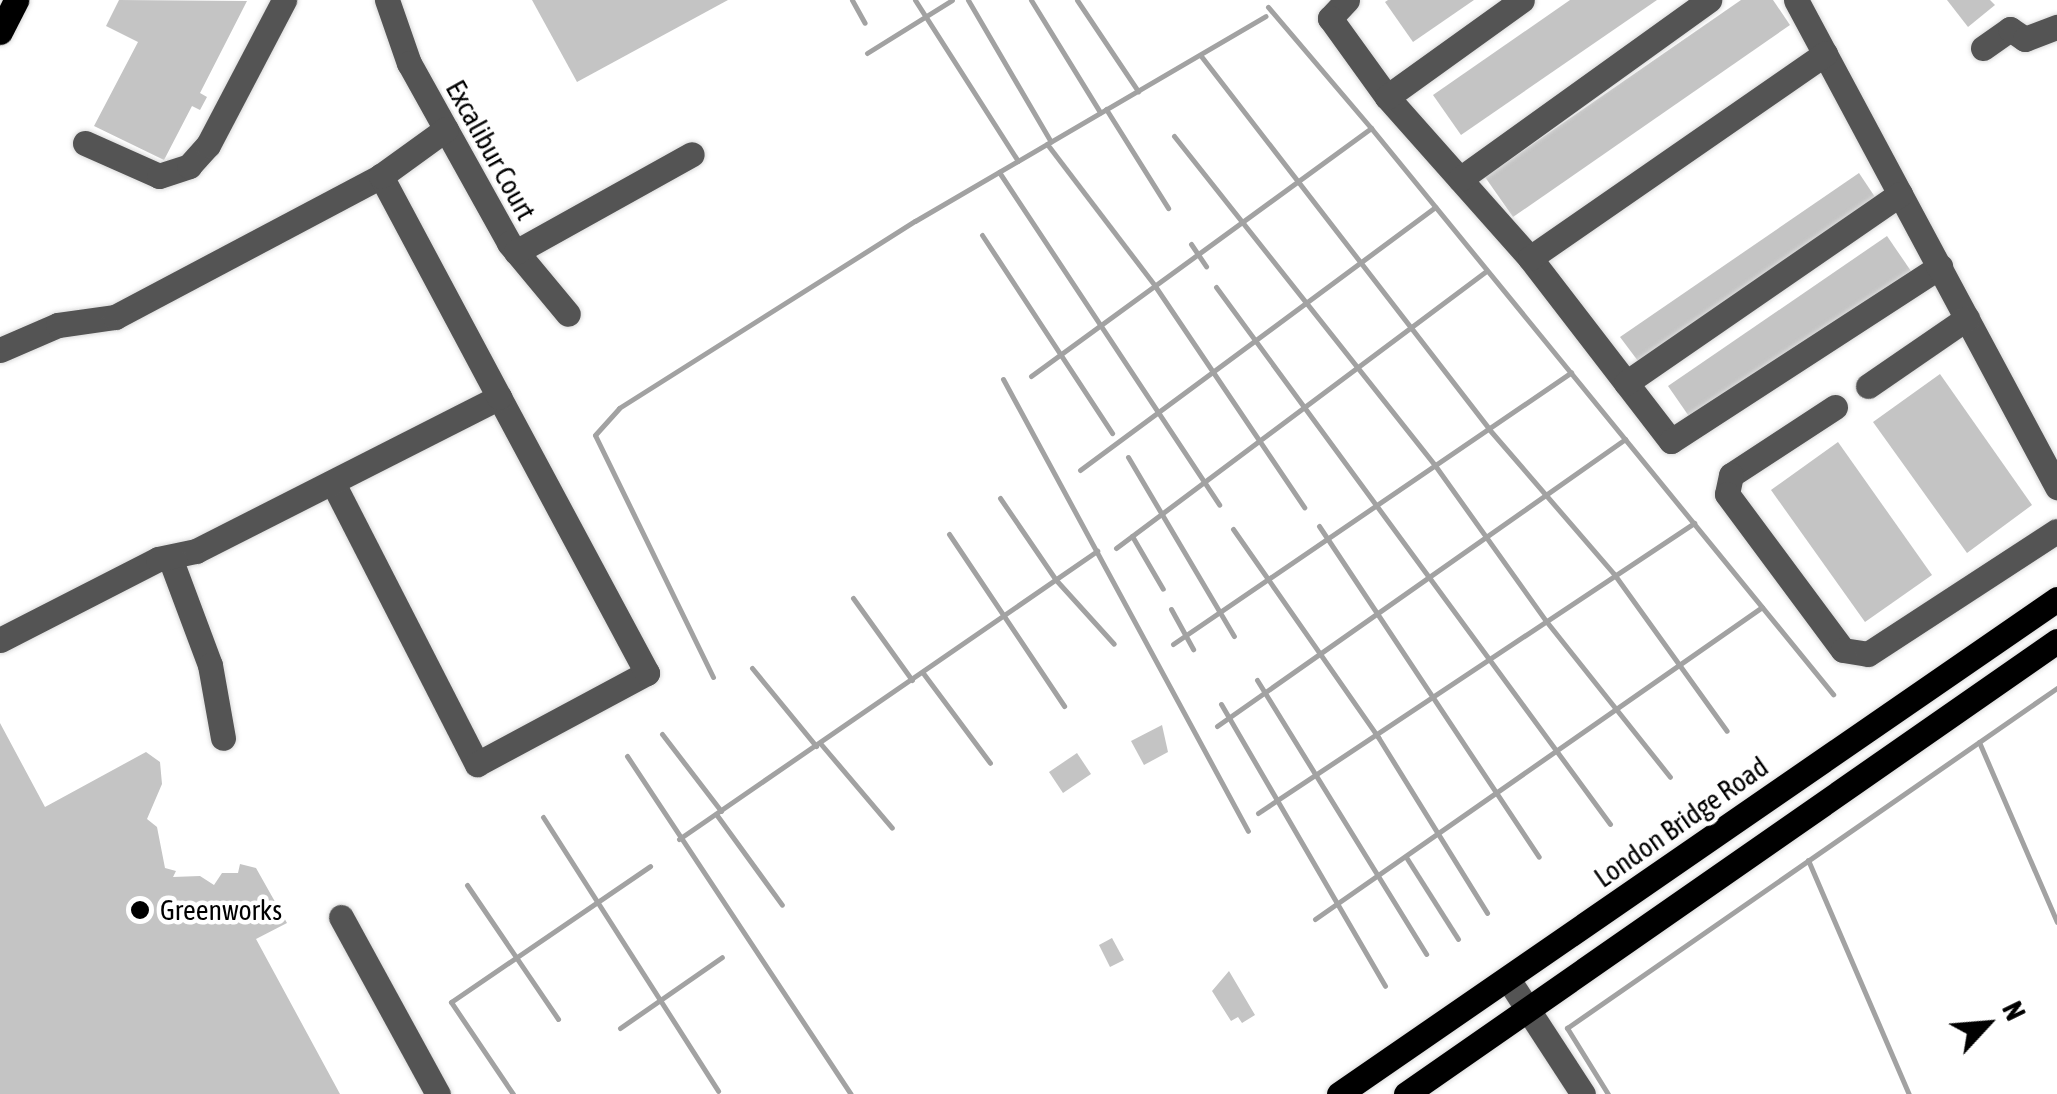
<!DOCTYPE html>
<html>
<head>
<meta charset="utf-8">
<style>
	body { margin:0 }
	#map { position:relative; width:2057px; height:1094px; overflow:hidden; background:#fff; font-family:"Asap Condensed",sans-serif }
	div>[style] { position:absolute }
	.stream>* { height:5px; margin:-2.5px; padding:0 2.5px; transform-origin:2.5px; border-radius:2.5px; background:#a2a2a2 }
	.building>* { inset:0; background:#c4c4c4 }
	.roads { filter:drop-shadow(0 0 2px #dbdbdb) drop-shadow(0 0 2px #dbdbdb) }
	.minor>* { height:25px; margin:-12.5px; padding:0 12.5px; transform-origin:12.5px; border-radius:12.5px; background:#545454 }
	.major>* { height:25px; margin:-12.5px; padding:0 12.5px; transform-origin:12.5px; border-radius:12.5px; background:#000 }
	.dots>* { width:28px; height:28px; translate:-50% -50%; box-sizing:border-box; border:5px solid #fff; border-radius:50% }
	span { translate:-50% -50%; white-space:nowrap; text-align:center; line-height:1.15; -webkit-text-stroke:9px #fff; paint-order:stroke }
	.street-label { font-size:28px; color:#000 }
	.poi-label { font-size:28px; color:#000 }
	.left { translate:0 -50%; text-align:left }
	.north { position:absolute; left:1937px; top:974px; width:100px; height:100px; -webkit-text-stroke:8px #fff; paint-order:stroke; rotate:64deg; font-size:28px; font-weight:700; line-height:40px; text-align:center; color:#000 }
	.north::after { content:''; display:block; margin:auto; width:35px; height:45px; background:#000; clip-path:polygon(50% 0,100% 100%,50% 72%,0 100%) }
</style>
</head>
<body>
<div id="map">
	<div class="stream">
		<i style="left:852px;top:0;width:26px;rotate:61deg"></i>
		<i style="left:915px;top:0;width:191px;rotate:57.4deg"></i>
		<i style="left:968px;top:0;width:164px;rotate:59.7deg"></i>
		<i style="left:1031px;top:0;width:132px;rotate:58.4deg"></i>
		<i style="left:1077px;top:0;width:110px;rotate:56.2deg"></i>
		<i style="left:867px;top:53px;width:100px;rotate:-31.9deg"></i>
		<i style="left:1201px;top:56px;width:470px;rotate:52.3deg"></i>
		<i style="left:1488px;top:428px;width:193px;rotate:49.2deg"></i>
		<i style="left:1614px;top:574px;width:193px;rotate:54.3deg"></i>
		<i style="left:1106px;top:109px;width:117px;rotate:57.9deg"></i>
		<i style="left:1371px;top:128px;width:731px;rotate:50.78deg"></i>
		<i style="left:1174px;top:136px;width:419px;rotate:51.6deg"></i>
		<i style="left:1434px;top:464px;width:193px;rotate:54.5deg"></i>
		<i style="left:1546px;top:621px;width:199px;rotate:51.5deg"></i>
		<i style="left:1047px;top:144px;width:178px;rotate:52.7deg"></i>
		<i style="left:1155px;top:286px;width:267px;rotate:56deg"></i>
		<i style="left:999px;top:172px;width:399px;rotate:56.5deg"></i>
		<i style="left:982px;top:235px;width:237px;rotate:56.7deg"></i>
		<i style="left:1191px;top:244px;width:27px;rotate:56deg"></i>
		<i style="left:1216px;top:287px;width:666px;rotate:53.73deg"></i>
		<i style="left:1031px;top:376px;width:421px;rotate:-36.1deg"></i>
		<i style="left:1371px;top:128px;width:159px;rotate:-130.4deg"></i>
		<i style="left:1003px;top:379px;width:514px;rotate:61.54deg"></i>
		<i style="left:1128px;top:457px;width:208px;rotate:59.4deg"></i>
		<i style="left:1080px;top:470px;width:442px;rotate:-36.5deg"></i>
		<i style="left:1000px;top:498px;width:99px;rotate:55.7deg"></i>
		<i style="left:1056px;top:580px;width:86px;rotate:47.8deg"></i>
		<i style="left:1319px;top:526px;width:397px;rotate:56.4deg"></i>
		<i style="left:1233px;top:529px;width:254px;rotate:55.1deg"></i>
		<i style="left:1378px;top:737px;width:207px;rotate:58.2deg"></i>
		<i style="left:949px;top:534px;width:207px;rotate:56.2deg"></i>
		<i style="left:1132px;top:536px;width:61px;rotate:59.7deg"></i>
		<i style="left:1116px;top:548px;width:462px;rotate:-36.8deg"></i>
		<i style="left:853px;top:598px;width:101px;rotate:54.3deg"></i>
		<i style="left:1171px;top:609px;width:46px;rotate:61.2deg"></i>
		<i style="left:1173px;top:644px;width:482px;rotate:-34.3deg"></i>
		<i style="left:752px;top:668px;width:101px;rotate:50.6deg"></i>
		<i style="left:923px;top:673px;width:112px;rotate:53.3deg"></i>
		<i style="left:713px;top:677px;width:269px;rotate:-116deg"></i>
		<i style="left:595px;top:435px;width:36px;rotate:-48deg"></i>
		<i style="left:619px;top:408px;width:350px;rotate:-32.3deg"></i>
		<i style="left:915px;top:221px;width:406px;rotate:-30.3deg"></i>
		<i style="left:1257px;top:680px;width:322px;rotate:58.3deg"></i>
		<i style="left:1221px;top:704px;width:326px;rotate:59.8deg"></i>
		<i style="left:1217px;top:726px;width:499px;rotate:-35.1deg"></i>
		<i style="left:662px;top:734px;width:97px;rotate:52.5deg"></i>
		<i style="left:1979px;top:742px;width:196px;rotate:66.6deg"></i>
		<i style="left:820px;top:743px;width:111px;rotate:49.7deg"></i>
		<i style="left:627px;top:756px;width:405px;rotate:56.5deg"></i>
		<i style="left:1258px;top:813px;width:524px;rotate:-33.63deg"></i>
		<i style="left:716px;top:814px;width:112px;rotate:54deg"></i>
		<i style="left:543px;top:817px;width:325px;rotate:57.4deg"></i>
		<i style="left:679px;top:839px;width:508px;rotate:-34.57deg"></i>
		<i style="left:1406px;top:857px;width:97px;rotate:57.6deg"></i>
		<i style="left:1808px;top:860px;width:255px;rotate:66.7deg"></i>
		<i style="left:467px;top:885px;width:162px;rotate:55.8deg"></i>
		<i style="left:1315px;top:919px;width:545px;rotate:-34.91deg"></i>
		<i style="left:620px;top:1028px;width:124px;rotate:-34.8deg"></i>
		<i style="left:513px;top:1094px;width:111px;rotate:-124deg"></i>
		<i style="left:451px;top:1002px;width:241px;rotate:-34.3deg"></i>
		<i style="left:1608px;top:1094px;width:78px;rotate:-121.8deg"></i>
		<i style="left:1567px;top:1028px;width:596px;rotate:-34.76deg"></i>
	</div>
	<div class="building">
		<i style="clip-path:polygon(119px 0,247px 1px,200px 93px,207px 97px,200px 110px,192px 106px,164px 160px,94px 126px,138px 42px,106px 26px)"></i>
		<i style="clip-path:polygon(532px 0,728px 0,577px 82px)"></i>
		<i style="clip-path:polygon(1474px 0,1413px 42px,1385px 2px,1388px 0)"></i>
		<i style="clip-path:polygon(1570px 0,1657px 0,1461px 135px,1433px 95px)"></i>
		<i style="clip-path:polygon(1741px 0,1773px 0,1790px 25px,1513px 217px,1485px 177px)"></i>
		<i style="clip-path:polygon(1947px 0,1990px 0,1995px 5px,1968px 27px)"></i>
		<i style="clip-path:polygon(1859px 173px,1875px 197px,1638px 361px,1620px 337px)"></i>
		<i style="clip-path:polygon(1887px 236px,1913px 274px,1695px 425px,1668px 386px)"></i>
		<i style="clip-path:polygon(1940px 374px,2032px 505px,1967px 553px,1873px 422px)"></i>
		<i style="clip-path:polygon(1838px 442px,1932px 575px,1865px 622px,1771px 490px)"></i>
		<i style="clip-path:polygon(0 723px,45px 807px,146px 752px,160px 762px,162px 784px,147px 819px,157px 827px,165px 868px,176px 871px,173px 877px,200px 876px,214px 885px,222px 873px,238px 873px,240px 864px,256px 868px,287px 923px,256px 939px,340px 1094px,0 1094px)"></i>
		<i style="clip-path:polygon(1162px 725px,1168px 752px,1144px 765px,1131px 741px)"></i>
		<i style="clip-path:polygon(1077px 753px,1091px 774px,1063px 793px,1049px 772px)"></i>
		<i style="clip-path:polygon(1112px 938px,1124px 960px,1110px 967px,1099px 945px)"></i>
		<i style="clip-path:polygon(1229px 971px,1255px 1015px,1242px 1023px,1238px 1017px,1231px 1021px,1212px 991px)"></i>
	</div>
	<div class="roads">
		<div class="minor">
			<i style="left:387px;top:0;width:67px;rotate:70.8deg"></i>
			<i style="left:409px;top:63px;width:206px;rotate:60.9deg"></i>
			<i style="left:509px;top:243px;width:92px;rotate:50.3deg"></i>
			<i style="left:1347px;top:0;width:25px;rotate:133deg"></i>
			<i style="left:1330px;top:18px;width:97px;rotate:54.2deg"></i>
			<i style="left:1387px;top:97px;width:215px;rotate:48.4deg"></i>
			<i style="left:1530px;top:258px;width:231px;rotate:52.4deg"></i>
			<i style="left:1671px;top:441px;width:321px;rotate:-33deg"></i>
			<i style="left:1796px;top:0;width:553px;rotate:61.81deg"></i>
			<i style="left:1983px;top:48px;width:33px;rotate:-35deg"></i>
			<i style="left:2010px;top:29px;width:18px;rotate:34deg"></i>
			<i style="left:2025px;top:39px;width:34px;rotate:-21deg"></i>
			<i style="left:1387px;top:97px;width:166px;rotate:-35.7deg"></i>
			<i style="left:85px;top:143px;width:81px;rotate:24deg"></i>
			<i style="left:159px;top:176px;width:32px;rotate:-18deg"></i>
			<i style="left:189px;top:166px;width:28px;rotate:-48deg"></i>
			<i style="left:208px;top:145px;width:164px;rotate:-62.3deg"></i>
			<i style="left:1460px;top:179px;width:307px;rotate:-35.7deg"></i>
			<i style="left:516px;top:252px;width:201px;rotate:-29.1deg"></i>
			<i style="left:1530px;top:258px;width:359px;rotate:-34.7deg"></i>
			<i style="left:0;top:350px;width:63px;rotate:-23.3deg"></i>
			<i style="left:58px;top:325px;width:58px;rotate:-8deg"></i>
			<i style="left:115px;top:317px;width:301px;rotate:-27.9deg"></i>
			<i style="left:1626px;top:383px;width:333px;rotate:-34.6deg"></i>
			<i style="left:1868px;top:386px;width:120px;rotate:-34.5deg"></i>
			<i style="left:1835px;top:407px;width:124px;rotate:146.8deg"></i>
			<i style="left:1731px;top:475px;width:19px;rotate:102deg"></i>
			<i style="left:1727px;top:494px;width:194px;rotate:53.4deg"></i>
			<i style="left:1843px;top:650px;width:25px;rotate:9deg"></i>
			<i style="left:1868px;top:654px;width:225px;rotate:-33.1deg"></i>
			<i style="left:333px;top:483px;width:316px;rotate:62.9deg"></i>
			<i style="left:477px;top:764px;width:193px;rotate:-28.2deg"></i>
			<i style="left:647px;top:673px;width:313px;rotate:-118.2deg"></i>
			<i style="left:170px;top:558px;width:114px;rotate:69.5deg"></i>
			<i style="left:210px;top:665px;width:74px;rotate:79.9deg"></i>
			<i style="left:0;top:640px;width:178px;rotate:-27.1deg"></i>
			<i style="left:158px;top:559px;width:39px;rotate:-12deg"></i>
			<i style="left:196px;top:551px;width:340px;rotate:-26.9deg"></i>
			<i style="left:499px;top:397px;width:251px;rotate:-118.1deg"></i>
			<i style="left:381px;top:176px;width:80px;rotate:-35.9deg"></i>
			<i style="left:341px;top:917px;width:202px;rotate:61.3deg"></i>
			<i style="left:1508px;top:979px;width:137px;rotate:56.9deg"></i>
		</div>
		<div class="major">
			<i style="left:0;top:32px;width:36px;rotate:-63deg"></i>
			<i style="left:1339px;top:1094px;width:872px;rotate:-34.58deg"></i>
			<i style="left:1406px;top:1094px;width:793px;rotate:-34.83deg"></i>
		</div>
	</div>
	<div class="dots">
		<i style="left:140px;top:910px;background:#000"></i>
	</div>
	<div class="street-label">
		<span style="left:491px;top:150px;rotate:61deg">Excalibur Court</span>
		<span style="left:1681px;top:822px;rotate:-35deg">London Bridge Road</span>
	</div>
	<div class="poi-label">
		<span class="left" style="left:160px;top:910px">Greenworks</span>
	</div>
	<div class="north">N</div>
</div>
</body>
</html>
